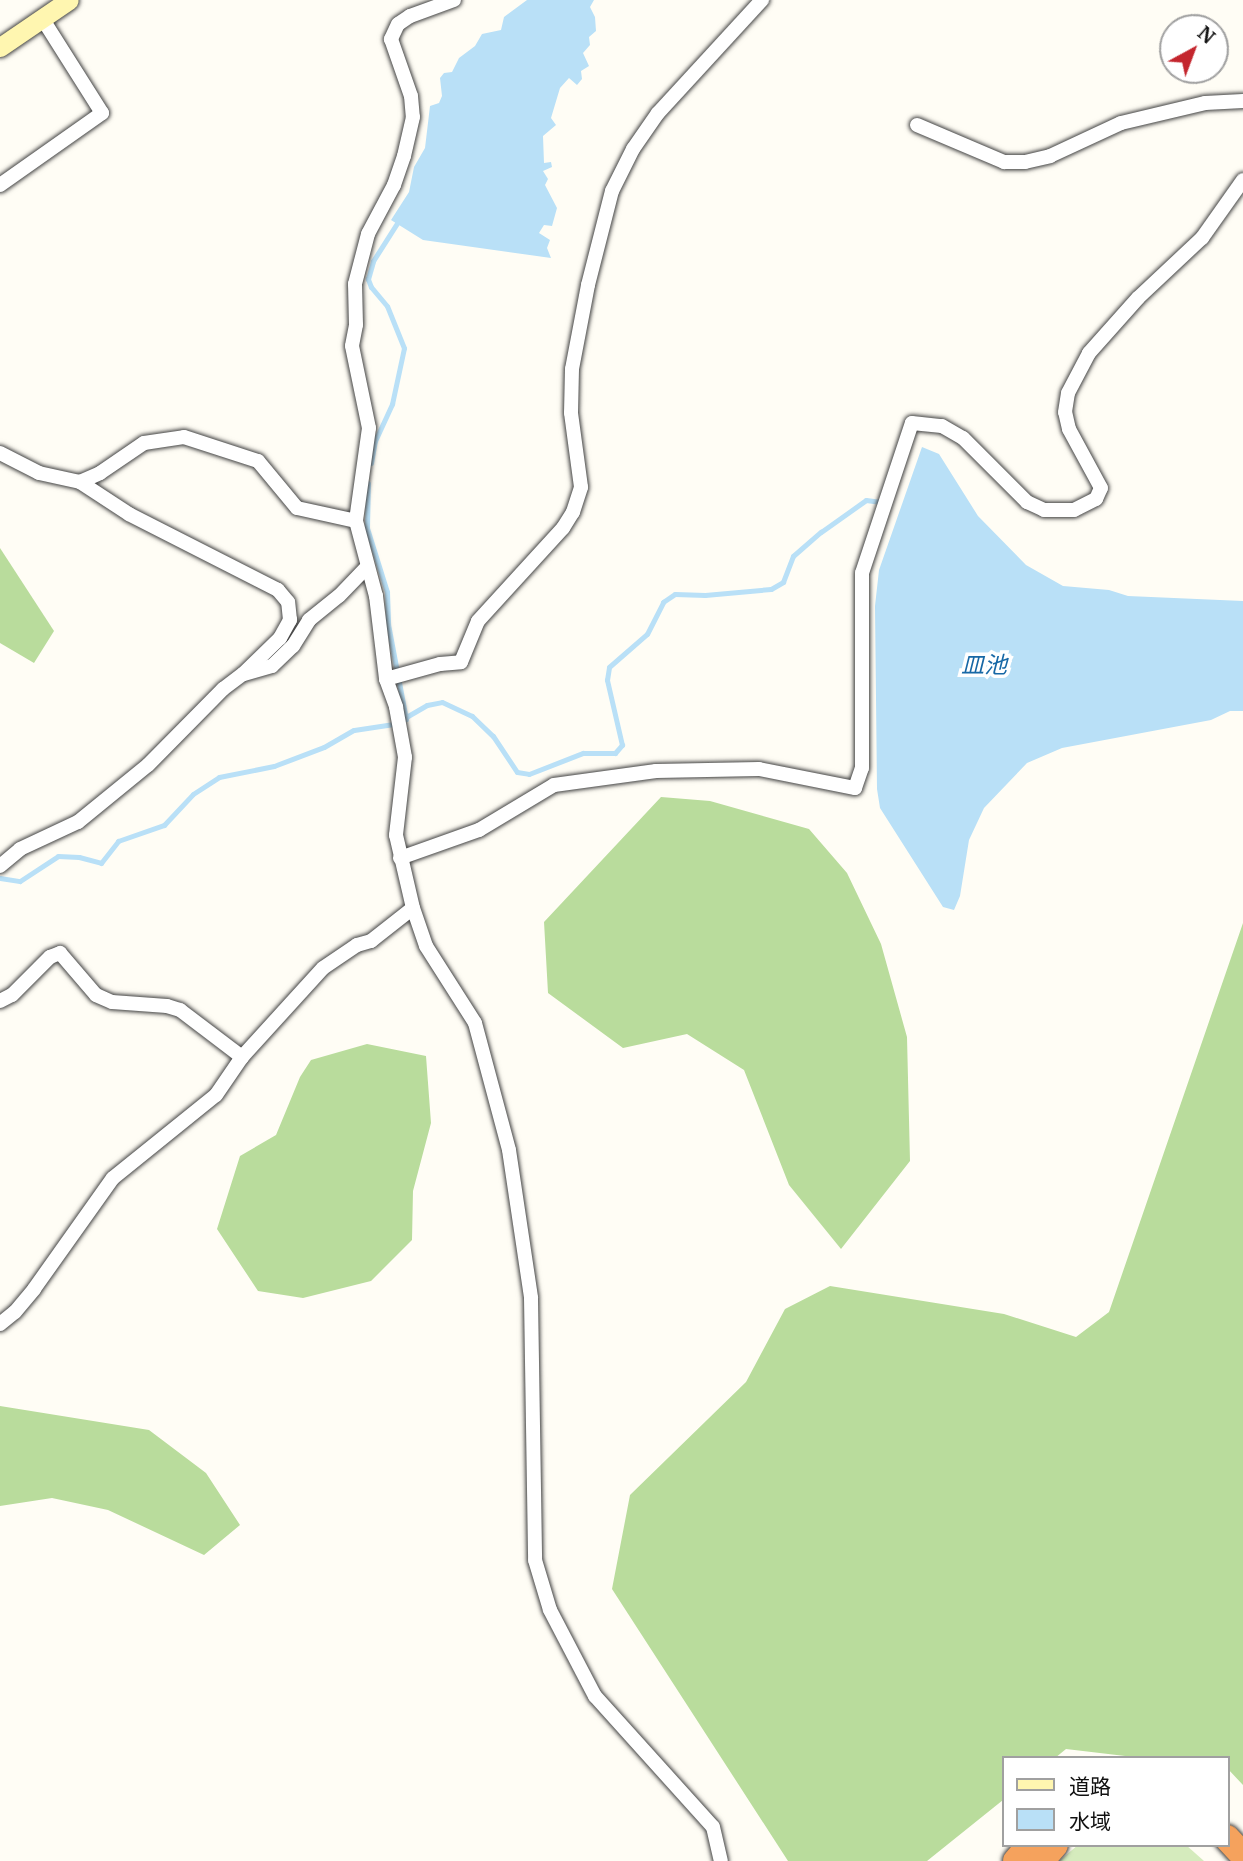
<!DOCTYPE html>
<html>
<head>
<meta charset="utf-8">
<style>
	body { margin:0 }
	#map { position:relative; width:1243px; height:1861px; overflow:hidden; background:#fffdf5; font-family:Merriweather,"Noto Sans JP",serif }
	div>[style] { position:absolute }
	.green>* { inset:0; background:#d5ebbd }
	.forest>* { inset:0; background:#b9dc9c }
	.water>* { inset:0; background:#b9e0f7 }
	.stream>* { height:5px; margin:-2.5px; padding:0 2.5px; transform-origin:2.5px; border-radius:2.5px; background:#b9e0f7 }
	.roads { filter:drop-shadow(0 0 2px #444) drop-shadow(0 0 2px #444) }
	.street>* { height:14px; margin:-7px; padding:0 7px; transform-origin:7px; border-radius:7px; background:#fff }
	.secondary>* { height:19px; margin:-9.5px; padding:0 9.5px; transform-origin:9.5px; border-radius:9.5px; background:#fff6b0 }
	.highway>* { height:26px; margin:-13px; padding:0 13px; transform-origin:13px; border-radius:13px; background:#f5a25d }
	span { translate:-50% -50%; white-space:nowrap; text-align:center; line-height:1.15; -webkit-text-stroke:7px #fff; paint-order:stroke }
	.water-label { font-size:23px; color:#1768a6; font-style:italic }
	.legend { position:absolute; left:1002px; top:1756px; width:228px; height:91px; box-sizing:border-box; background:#fff; border:2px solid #a0a0a0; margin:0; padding:9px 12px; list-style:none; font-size:21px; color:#111 }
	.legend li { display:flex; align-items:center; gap:14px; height:35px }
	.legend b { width:35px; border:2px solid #a0a0a0 }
	.north { position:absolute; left:1159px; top:14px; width:70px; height:70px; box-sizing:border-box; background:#fff; border:2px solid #a0a0a0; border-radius:50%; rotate:41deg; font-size:19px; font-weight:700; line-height:28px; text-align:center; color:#111 }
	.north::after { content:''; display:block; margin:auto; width:24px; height:32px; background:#c4262e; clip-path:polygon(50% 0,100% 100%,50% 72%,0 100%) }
</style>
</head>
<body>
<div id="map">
	<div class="green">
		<i style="clip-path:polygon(1078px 1845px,1186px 1845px,1204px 1861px,1059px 1861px)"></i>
	</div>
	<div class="forest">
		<i style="clip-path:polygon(0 548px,54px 631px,34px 663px,0 643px)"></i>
		<i style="clip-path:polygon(661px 797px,710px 801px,809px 829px,847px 873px,881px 944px,907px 1037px,910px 1161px,841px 1249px,789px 1185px,744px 1070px,687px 1034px,623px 1048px,548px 993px,544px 922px)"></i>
		<i style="clip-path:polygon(1243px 923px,1243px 1785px,1227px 1768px,1227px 1758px,1142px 1758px,1066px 1749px,1055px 1758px,1003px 1758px,1003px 1800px,927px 1861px,788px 1861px,612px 1589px,630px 1495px,746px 1382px,785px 1309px,830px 1286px,1004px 1314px,1076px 1337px,1109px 1312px)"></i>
		<i style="clip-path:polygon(367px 1044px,426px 1056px,431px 1123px,413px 1191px,412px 1240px,371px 1281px,303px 1298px,258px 1291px,217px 1229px,240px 1156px,276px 1135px,300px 1077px,311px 1060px)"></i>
		<i style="clip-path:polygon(0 1406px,149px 1430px,206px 1473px,240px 1525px,204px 1555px,108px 1510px,52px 1498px,0 1506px)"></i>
	</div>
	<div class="water">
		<i style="clip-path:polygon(527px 0,594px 0,590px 7px,595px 17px,596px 31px,589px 37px,590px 45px,583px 53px,589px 66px,581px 71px,582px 79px,577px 85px,569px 78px,560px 88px,551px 118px,556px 125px,543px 136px,544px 163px,551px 162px,552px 167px,543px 171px,548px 179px,545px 185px,557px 208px,552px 226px,544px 225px,539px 233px,550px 240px,547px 248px,551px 258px,423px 240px,391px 220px,409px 192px,414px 167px,425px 148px,430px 106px,439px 103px,442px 96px,440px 78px,444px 73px,452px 72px,459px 58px,475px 46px,482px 34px,501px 30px,504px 17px)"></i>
		<i style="clip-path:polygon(922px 447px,939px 454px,978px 516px,1026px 565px,1063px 586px,1109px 590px,1128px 596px,1243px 601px,1243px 711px,1230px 711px,1211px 720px,1062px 748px,1027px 763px,984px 808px,969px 840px,960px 896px,954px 910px,943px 907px,880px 808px,877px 789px,875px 606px,879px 570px)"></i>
	</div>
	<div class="stream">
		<i style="left:371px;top:463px;width:22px;rotate:-80deg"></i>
		<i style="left:375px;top:441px;width:41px;rotate:-65.3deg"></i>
		<i style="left:392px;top:404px;width:57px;rotate:-77.9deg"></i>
		<i style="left:404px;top:348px;width:45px;rotate:-112deg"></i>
		<i style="left:387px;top:306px;width:25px;rotate:-130deg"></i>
		<i style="left:371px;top:287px;width:9px;rotate:-111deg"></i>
		<i style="left:368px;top:279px;width:19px;rotate:-74deg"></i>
		<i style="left:373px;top:261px;width:49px;rotate:-57.6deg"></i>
		<i style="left:368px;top:483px;width:45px;rotate:91.3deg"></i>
		<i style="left:367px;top:528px;width:67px;rotate:72.6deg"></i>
		<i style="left:387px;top:592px;width:32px;rotate:88deg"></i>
		<i style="left:388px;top:624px;width:97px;rotate:79.3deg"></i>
		<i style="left:0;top:878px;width:20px;rotate:9deg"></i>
		<i style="left:20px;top:881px;width:45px;rotate:-33.3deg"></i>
		<i style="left:58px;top:856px;width:21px;rotate:3deg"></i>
		<i style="left:79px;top:857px;width:23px;rotate:15deg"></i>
		<i style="left:101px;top:863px;width:28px;rotate:-52deg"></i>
		<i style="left:118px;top:841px;width:49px;rotate:-19.2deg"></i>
		<i style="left:164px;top:825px;width:42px;rotate:-46.9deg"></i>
		<i style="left:193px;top:794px;width:31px;rotate:-33deg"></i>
		<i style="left:219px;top:777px;width:56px;rotate:-11.3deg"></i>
		<i style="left:274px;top:766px;width:53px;rotate:-20.8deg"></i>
		<i style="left:324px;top:747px;width:34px;rotate:-30deg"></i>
		<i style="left:354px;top:730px;width:40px;rotate:-8.5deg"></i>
		<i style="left:394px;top:724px;width:38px;rotate:-30deg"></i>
		<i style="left:427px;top:705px;width:15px;rotate:-11deg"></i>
		<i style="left:442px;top:702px;width:33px;rotate:25deg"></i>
		<i style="left:472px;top:716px;width:29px;rotate:44deg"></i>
		<i style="left:493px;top:736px;width:43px;rotate:56.3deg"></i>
		<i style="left:517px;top:772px;width:12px;rotate:9deg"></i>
		<i style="left:529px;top:774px;width:58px;rotate:-21.3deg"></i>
		<i style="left:583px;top:753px;width:32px"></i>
		<i style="left:615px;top:753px;width:11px;rotate:-49deg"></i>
		<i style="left:622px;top:745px;width:67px;rotate:-103deg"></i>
		<i style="left:607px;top:680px;width:13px;rotate:-81deg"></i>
		<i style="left:609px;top:667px;width:50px;rotate:-41deg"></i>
		<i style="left:647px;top:634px;width:36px;rotate:-63deg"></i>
		<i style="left:663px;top:602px;width:14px;rotate:-34deg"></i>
		<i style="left:675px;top:594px;width:30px;rotate:2deg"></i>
		<i style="left:705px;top:595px;width:66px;rotate:-5.2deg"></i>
		<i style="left:771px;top:589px;width:14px;rotate:-30deg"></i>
		<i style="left:783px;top:582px;width:28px;rotate:-69deg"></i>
		<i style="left:793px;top:556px;width:37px;rotate:-41deg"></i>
		<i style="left:821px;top:532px;width:55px;rotate:-35.4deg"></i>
		<i style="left:866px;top:500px;width:15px;rotate:8deg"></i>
	</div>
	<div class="roads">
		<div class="street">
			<i style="left:454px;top:0;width:47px;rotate:160deg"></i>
			<i style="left:410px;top:16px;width:14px;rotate:146deg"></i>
			<i style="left:398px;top:24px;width:17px;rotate:115deg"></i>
			<i style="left:391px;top:39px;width:60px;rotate:70.7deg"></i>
			<i style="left:411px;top:96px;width:21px;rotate:85deg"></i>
			<i style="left:413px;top:117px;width:40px;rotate:103deg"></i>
			<i style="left:404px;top:156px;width:31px;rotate:109deg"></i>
			<i style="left:394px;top:185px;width:55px;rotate:118deg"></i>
			<i style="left:368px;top:234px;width:52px;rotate:104.6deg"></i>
			<i style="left:355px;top:284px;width:41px;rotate:88.6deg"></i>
			<i style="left:356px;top:325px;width:21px;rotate:101deg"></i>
			<i style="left:352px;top:346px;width:84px;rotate:78.3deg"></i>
			<i style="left:369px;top:428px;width:94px;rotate:98deg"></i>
			<i style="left:356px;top:521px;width:78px;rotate:75.1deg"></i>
			<i style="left:376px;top:596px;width:84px;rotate:83.1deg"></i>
			<i style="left:386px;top:679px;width:30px;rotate:70deg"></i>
			<i style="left:396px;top:707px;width:51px;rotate:79.8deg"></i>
			<i style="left:405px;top:757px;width:79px;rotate:96.6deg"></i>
			<i style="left:396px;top:835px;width:75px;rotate:76.9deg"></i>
			<i style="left:413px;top:908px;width:40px;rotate:71.1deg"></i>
			<i style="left:426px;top:946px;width:91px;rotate:57.5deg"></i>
			<i style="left:475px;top:1023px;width:131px;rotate:75deg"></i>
			<i style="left:509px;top:1150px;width:150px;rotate:81.5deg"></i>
			<i style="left:531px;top:1298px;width:262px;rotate:89.1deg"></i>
			<i style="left:535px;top:1560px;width:52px;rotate:73.3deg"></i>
			<i style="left:550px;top:1610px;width:97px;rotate:62.4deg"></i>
			<i style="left:595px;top:1696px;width:176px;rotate:48deg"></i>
			<i style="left:713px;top:1827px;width:35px;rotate:77deg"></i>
			<i style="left:917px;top:125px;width:95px;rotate:23deg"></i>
			<i style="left:1004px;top:162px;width:21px"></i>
			<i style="left:1025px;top:162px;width:26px;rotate:-13deg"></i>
			<i style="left:1050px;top:156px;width:78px;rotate:-24.9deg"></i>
			<i style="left:1121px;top:123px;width:86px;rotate:-13.4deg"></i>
			<i style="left:1205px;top:103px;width:38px;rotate:-3deg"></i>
			<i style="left:0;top:185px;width:125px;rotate:-35.2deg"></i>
			<i style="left:102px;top:113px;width:112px;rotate:-122.3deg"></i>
			<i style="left:0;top:453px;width:44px;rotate:27.1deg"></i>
			<i style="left:39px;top:473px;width:42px;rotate:12.4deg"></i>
			<i style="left:80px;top:482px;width:22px;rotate:-24deg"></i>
			<i style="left:100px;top:473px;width:53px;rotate:-34.3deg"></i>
			<i style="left:144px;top:443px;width:40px;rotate:-8.5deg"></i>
			<i style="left:184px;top:437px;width:78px;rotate:18deg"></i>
			<i style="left:258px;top:461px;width:61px;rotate:50.3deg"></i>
			<i style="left:297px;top:508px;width:60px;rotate:12.4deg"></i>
			<i style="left:244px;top:674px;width:29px;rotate:-16deg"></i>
			<i style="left:272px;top:666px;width:29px;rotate:-44deg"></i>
			<i style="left:293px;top:646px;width:31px;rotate:-58deg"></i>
			<i style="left:309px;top:620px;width:38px;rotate:-39deg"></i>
			<i style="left:339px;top:596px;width:40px;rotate:-46deg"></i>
			<i style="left:386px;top:679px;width:56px;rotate:-15.5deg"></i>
			<i style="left:440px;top:664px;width:21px;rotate:-5deg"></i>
			<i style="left:461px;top:662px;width:44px;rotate:-67.5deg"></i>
			<i style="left:478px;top:621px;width:126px;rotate:-47.6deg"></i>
			<i style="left:563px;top:528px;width:19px;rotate:-58deg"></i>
			<i style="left:573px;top:512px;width:26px;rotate:-72deg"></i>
			<i style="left:581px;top:487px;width:75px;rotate:-97.7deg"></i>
			<i style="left:571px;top:413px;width:44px;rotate:-88.7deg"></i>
			<i style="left:572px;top:369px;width:86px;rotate:-79.2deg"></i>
			<i style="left:588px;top:285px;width:97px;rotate:-75.7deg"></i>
			<i style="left:612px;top:191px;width:47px;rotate:-63.4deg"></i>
			<i style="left:633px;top:149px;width:44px;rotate:-55.2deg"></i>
			<i style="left:658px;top:113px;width:154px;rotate:-47.4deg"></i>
			<i style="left:400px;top:858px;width:84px;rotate:-19.5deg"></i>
			<i style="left:479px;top:830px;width:87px;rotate:-31deg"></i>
			<i style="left:554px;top:785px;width:103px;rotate:-7.8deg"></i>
			<i style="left:656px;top:771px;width:103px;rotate:-1.1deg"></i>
			<i style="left:759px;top:769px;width:98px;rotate:11.2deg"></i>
			<i style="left:855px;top:788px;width:21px;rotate:-71deg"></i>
			<i style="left:862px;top:768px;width:195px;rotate:-90deg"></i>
			<i style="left:862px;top:573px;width:158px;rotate:-71.6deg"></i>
			<i style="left:912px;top:423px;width:30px;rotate:6deg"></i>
			<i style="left:942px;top:426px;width:24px;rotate:30deg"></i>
			<i style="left:963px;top:438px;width:91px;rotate:45deg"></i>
			<i style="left:1027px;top:502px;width:19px;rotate:25deg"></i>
			<i style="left:1044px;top:510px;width:30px"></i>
			<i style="left:1074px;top:510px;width:25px;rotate:-27deg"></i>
			<i style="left:1096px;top:499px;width:12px;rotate:-66deg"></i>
			<i style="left:1101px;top:488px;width:67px;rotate:-118.5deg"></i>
			<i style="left:1069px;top:429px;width:17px;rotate:-103deg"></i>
			<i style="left:1065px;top:412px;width:19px;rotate:-81deg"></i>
			<i style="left:1068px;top:393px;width:45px;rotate:-62.3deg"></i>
			<i style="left:1089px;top:353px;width:74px;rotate:-48.3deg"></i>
			<i style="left:1138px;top:298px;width:88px;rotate:-43.2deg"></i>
			<i style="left:1202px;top:238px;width:71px;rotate:-54.7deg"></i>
			<i style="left:0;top:866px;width:26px;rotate:-40deg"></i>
			<i style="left:20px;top:849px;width:64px;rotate:-25deg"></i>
			<i style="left:78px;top:822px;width:90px;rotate:-39.2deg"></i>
			<i style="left:148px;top:765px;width:107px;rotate:-45.4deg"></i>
			<i style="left:223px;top:689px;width:25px;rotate:-37deg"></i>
			<i style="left:243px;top:674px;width:52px;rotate:-44.2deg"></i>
			<i style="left:280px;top:638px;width:21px;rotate:-61deg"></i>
			<i style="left:290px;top:620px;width:18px;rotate:-96deg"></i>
			<i style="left:288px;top:602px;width:16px;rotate:-130deg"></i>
			<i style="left:278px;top:590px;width:167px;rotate:-153deg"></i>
			<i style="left:129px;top:514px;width:59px;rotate:-146.9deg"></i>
			<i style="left:0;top:1001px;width:13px;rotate:-27deg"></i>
			<i style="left:12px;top:995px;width:54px;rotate:-45deg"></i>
			<i style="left:50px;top:957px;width:11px;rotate:-22deg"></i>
			<i style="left:60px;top:953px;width:55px;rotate:49.4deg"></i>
			<i style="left:96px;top:995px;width:17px;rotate:24deg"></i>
			<i style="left:112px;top:1002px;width:55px;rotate:4.2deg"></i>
			<i style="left:167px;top:1006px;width:14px;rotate:17deg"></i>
			<i style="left:180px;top:1010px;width:78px;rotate:37.2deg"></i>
			<i style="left:0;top:1324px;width:19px;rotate:-39deg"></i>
			<i style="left:15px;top:1312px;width:30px;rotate:-50deg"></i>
			<i style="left:34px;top:1289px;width:136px;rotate:-54.6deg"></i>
			<i style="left:113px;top:1178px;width:132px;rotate:-38.9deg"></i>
			<i style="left:216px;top:1095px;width:46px;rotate:-55.6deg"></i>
			<i style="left:242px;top:1057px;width:120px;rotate:-47.7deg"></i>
			<i style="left:323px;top:968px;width:41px;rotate:-34.1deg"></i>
			<i style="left:357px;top:945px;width:15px;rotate:-16deg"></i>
			<i style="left:371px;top:941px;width:53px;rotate:-38.2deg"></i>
		</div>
		<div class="secondary">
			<i style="left:0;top:47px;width:83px;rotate:-34.3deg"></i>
		</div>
		<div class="highway">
			<i style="left:1227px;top:1838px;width:23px;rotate:47deg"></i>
			<i style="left:1016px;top:1861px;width:21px;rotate:-49deg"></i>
			<i style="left:1041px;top:1861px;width:21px;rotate:-49deg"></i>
		</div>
	</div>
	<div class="water-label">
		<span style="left:984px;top:665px">皿池</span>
	</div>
	<ul class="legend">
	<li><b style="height:9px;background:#fff6b0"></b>道路</li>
	<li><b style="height:19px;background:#b9e0f7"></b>水域</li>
	</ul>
	<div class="north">N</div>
</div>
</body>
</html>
